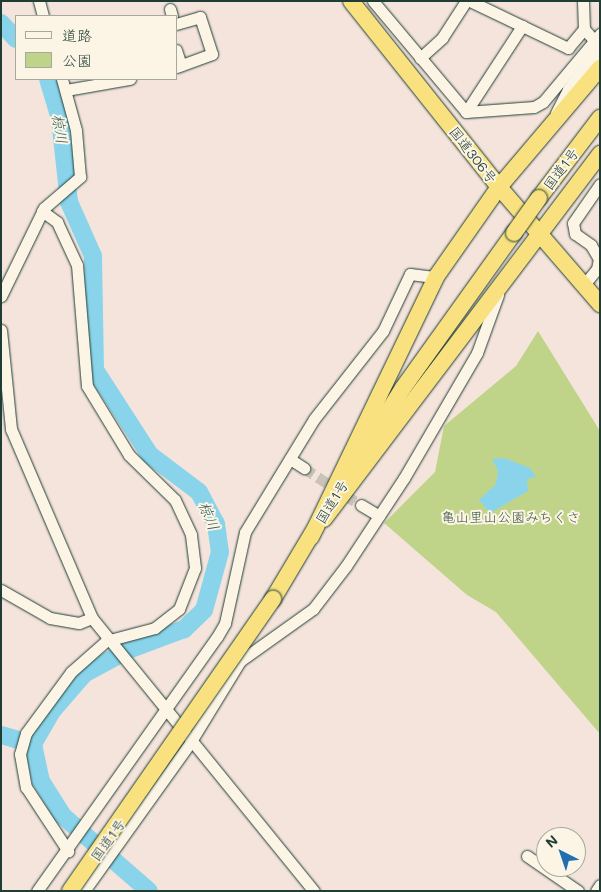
<!DOCTYPE html>
<html>
<head>
<meta charset="utf-8">
<style>
	body { margin:0 }
	#map { position:relative; width:601px; height:892px; overflow:hidden; background:#f4e4dc; font-family:Mali,"Klee One",sans-serif }
	div>[style] { position:absolute }
	.green>* { inset:0; background:#c0d489 }
	.water>* { inset:0; background:#8ad4eb }
	.river>* { height:18px; margin:-9px; padding:0 9px; transform-origin:9px; border-radius:9px; background:#8ad4eb }
	.minor-tunnel>* { height:11px; margin-top:-5.5px; transform-origin:0; background:repeating-linear-gradient(90deg,#c9c3ba 0 11px,transparent 0 16.5px) }
	.roads { filter:drop-shadow(0 0 1px #1f3d34) drop-shadow(0 0 1px #1f3d34) }
	.minor>* { height:11px; margin:-5.5px; padding:0 5.5px; transform-origin:5.5px; border-radius:5.5px; background:#fcf5e5 }
	.highway>* { height:16px; margin:-8px; padding:0 8px; transform-origin:8px; border-radius:8px; background:#fae180 }
	.bridges { filter:drop-shadow(0 0 1px #1f3d34) drop-shadow(0 0 1px #1f3d34) }
	.highway-bridge>* { height:16px; margin:-8px; padding:0 8px; transform-origin:8px; border-radius:8px; background:#fae180 }
	span { translate:-50% -50%; white-space:nowrap; text-align:center; line-height:1.15; -webkit-text-stroke:4px #fcf5e5; paint-order:stroke }
	.street-label { font-size:14px; color:#1f3d34 }
	.park-label { font-size:14px; color:#3f5b45 }
	.water-label { font-size:15px; color:#345b59; font-style:italic }
	.frame { position:absolute; inset:0; border:2px solid #1f3d34; pointer-events:none }
	.legend { position:absolute; left:15px; top:15px; width:162px; height:65px; box-sizing:border-box; background:#fcf5e5; border:1px solid #a4ab9e; margin:0; padding:6px 9px; list-style:none; font-size:15px; color:#1f3d34 }
	.legend li { display:flex; align-items:center; gap:10px; height:25px }
	.legend b { width:25px; border:1px solid #a4ab9e }
	.north { position:absolute; left:536px; top:827px; width:50px; height:50px; box-sizing:border-box; background:#fcf5e5; border:1px solid #a4ab9e; border-radius:50%; rotate:319deg; font-size:14px; font-weight:700; line-height:20px; text-align:center; color:#1f3d34 }
	.north::after { content:''; display:block; margin:auto; width:18px; height:22px; background:#1f6fb2; clip-path:polygon(50% 0,100% 100%,50% 72%,0 100%) }
</style>
</head>
<body>
<div id="map">
	<div class="green">
		<i style="clip-path:polygon(538px 331px,600px 431px,600px 734px,496px 612px,467px 595px,384px 523px,435px 472px,444px 426px,516px 366px)"></i>
	</div>
	<div class="water">
		<i style="clip-path:polygon(504px 458px,530px 468px,536px 477px,527px 479px,528px 491px,490px 513px,479px 500px,496px 484px,498px 471px,492px 459px)"></i>
	</div>
	<div class="river">
		<i style="left:1px;top:23px;width:22px;rotate:47deg"></i>
		<i style="left:48px;top:79px;width:42px;rotate:73.3deg"></i>
		<i style="left:60px;top:119px;width:83px;rotate:83.8deg"></i>
		<i style="left:69px;top:202px;width:59px;rotate:66deg"></i>
		<i style="left:93px;top:256px;width:114px;rotate:89deg"></i>
		<i style="left:95px;top:370px;width:101px;rotate:57.1deg"></i>
		<i style="left:150px;top:455px;width:61px;rotate:37.1deg"></i>
		<i style="left:199px;top:492px;width:36px;rotate:62deg"></i>
		<i style="left:216px;top:524px;width:28px;rotate:82deg"></i>
		<i style="left:220px;top:552px;width:60px;rotate:105.4deg"></i>
		<i style="left:204px;top:610px;width:28px;rotate:136deg"></i>
		<i style="left:184px;top:629px;width:60px;rotate:159.4deg"></i>
		<i style="left:128px;top:650px;width:50px;rotate:151.4deg"></i>
		<i style="left:84px;top:674px;width:49px;rotate:130.9deg"></i>
		<i style="left:52px;top:711px;width:38px;rotate:120deg"></i>
		<i style="left:33px;top:744px;width:38px;rotate:78deg"></i>
		<i style="left:41px;top:781px;width:41px;rotate:57.8deg"></i>
		<i style="left:63px;top:816px;width:114px;rotate:41.1deg"></i>
		<i style="left:1px;top:735px;width:33px;rotate:16deg"></i>
	</div>
	<div class="minor-tunnel">
		<i style="left:304px;top:468px;width:68px;rotate:33deg"></i>
	</div>
	<div class="roads">
		<div class="minor">
			<i style="left:39px;top:1px;width:16px;rotate:75deg"></i>
			<i style="left:373px;top:1px;width:145px;rotate:50deg"></i>
			<i style="left:466px;top:112px;width:68px;rotate:-4.2deg"></i>
			<i style="left:534px;top:107px;width:10px;rotate:-29deg"></i>
			<i style="left:543px;top:102px;width:89px;rotate:-50deg"></i>
			<i style="left:470px;top:1px;width:109px;rotate:25.6deg"></i>
			<i style="left:568px;top:48px;width:25px;rotate:-50deg"></i>
			<i style="left:584px;top:29px;width:15px;rotate:48deg"></i>
			<i style="left:583px;top:1px;width:28px;rotate:88deg"></i>
			<i style="left:170px;top:9px;width:7px;rotate:74deg"></i>
			<i style="left:176px;top:24px;width:25px;rotate:-16deg"></i>
			<i style="left:200px;top:17px;width:39px;rotate:72deg"></i>
			<i style="left:212px;top:54px;width:38px;rotate:160deg"></i>
			<i style="left:176px;top:50px;width:16px;rotate:72deg"></i>
			<i style="left:420px;top:58px;width:30px;rotate:-42deg"></i>
			<i style="left:442px;top:38px;width:44px;rotate:-57deg"></i>
			<i style="left:66px;top:90px;width:65px;rotate:-9.8deg"></i>
			<i style="left:466px;top:112px;width:103px;rotate:-56.9deg"></i>
			<i style="left:556px;top:113px;width:27px;rotate:-63deg"></i>
			<i style="left:568px;top:89px;width:51px;rotate:-51.3deg"></i>
			<i style="left:42px;top:211px;width:19px;rotate:36deg"></i>
			<i style="left:57px;top:222px;width:47px;rotate:65.1deg"></i>
			<i style="left:77px;top:265px;width:121px;rotate:85.3deg"></i>
			<i style="left:87px;top:386px;width:81px;rotate:58.7deg"></i>
			<i style="left:129px;top:455px;width:64px;rotate:44.4deg"></i>
			<i style="left:175px;top:500px;width:38px;rotate:65deg"></i>
			<i style="left:191px;top:535px;width:33px;rotate:83deg"></i>
			<i style="left:195px;top:568px;width:44px;rotate:111.3deg"></i>
			<i style="left:179px;top:609px;width:31px;rotate:142deg"></i>
			<i style="left:155px;top:628px;width:51px;rotate:165.1deg"></i>
			<i style="left:106px;top:641px;width:47px;rotate:138.5deg"></i>
			<i style="left:71px;top:672px;width:76px;rotate:126.4deg"></i>
			<i style="left:26px;top:733px;width:22px;rotate:106deg"></i>
			<i style="left:20px;top:754px;width:34px;rotate:80deg"></i>
			<i style="left:26px;top:787px;width:77px;rotate:56.7deg"></i>
			<i style="left:583px;top:286px;width:22px;rotate:-51deg"></i>
			<i style="left:597px;top:269px;width:10px;rotate:-79deg"></i>
			<i style="left:599px;top:259px;width:16px;rotate:-120deg"></i>
			<i style="left:591px;top:245px;width:19px;rotate:-145deg"></i>
			<i style="left:575px;top:234px;width:11px;rotate:-100deg"></i>
			<i style="left:573px;top:223px;width:47px;rotate:-55.3deg"></i>
			<i style="left:1px;top:296px;width:98px;rotate:-64deg"></i>
			<i style="left:44px;top:208px;width:48px;rotate:-40.7deg"></i>
			<i style="left:80px;top:177px;width:47px;rotate:-94.9deg"></i>
			<i style="left:76px;top:130px;width:53px;rotate:-105.4deg"></i>
			<i style="left:1px;top:330px;width:100px;rotate:84.2deg"></i>
			<i style="left:11px;top:429px;width:206px;rotate:66.8deg"></i>
			<i style="left:92px;top:618px;width:352px;rotate:50.9deg"></i>
			<i style="left:290px;top:459px;width:17px;rotate:33deg"></i>
			<i style="left:361px;top:505px;width:21px;rotate:31deg"></i>
			<i style="left:1px;top:590px;width:56px;rotate:29.7deg"></i>
			<i style="left:50px;top:618px;width:29px;rotate:10deg"></i>
			<i style="left:79px;top:623px;width:14px;rotate:-21deg"></i>
			<i style="left:527px;top:856px;width:62px;rotate:34.5deg"></i>
			<i style="left:37px;top:891px;width:311px;rotate:-54.7deg"></i>
			<i style="left:217px;top:637px;width:16px;rotate:-60deg"></i>
			<i style="left:225px;top:623px;width:93px;rotate:-77.6deg"></i>
			<i style="left:245px;top:532px;width:132px;rotate:-58.6deg"></i>
			<i style="left:314px;top:419px;width:112px;rotate:-51.9deg"></i>
			<i style="left:383px;top:331px;width:63px;rotate:-64.7deg"></i>
			<i style="left:410px;top:274px;width:26px;rotate:7deg"></i>
			<i style="left:84px;top:891px;width:182px;rotate:-54.4deg"></i>
			<i style="left:190px;top:743px;width:96px;rotate:-58.6deg"></i>
			<i style="left:240px;top:661px;width:90px;rotate:-35.5deg"></i>
			<i style="left:313px;top:609px;width:54px;rotate:-52.5deg"></i>
			<i style="left:346px;top:566px;width:105px;rotate:-56.6deg"></i>
			<i style="left:404px;top:478px;width:145px;rotate:-59.7deg"></i>
			<i style="left:477px;top:353px;width:62px;rotate:-70.1deg"></i>
			<i style="left:596px;top:891px;width:7px;rotate:-56deg"></i>
		</div>
		<div class="highway">
			<i style="left:351px;top:1px;width:238px;rotate:51.5deg"></i>
			<i style="left:499px;top:187px;width:155px;rotate:49.2deg"></i>
			<i style="left:539px;top:198px;width:101px;rotate:-52.7deg"></i>
			<i style="left:354px;top:466px;width:92px;rotate:-57.9deg"></i>
			<i style="left:403px;top:388px;width:191px;rotate:-54.4deg"></i>
			<i style="left:324px;top:519px;width:458px;rotate:-52.9deg"></i>
			<i style="left:311px;top:537px;width:288px;rotate:-64.3deg"></i>
			<i style="left:436px;top:277px;width:110px;rotate:-55deg"></i>
			<i style="left:499px;top:187px;width:156px;rotate:-49.7deg"></i>
			<i style="left:273px;top:599px;width:84px;rotate:-59.2deg"></i>
		</div>
	</div>
	<div class="bridges">
		<div class="highway-bridge">
			<i style="left:514px;top:233px;width:43px;rotate:-54.5deg"></i>
			<i style="left:70px;top:891px;width:356px;rotate:-55.2deg"></i>
		</div>
	</div>
	<div class="street-label">
		<span style="left:473px;top:155px;rotate:52deg">国道306号</span>
		<span style="left:561px;top:169px;rotate:-53deg">国道1号</span>
		<span style="left:332px;top:502px;rotate:-58deg">国道1号</span>
		<span style="left:108px;top:840px;rotate:-54deg">国道1号</span>
	</div>
	<div class="park-label">
		<span style="left:511px;top:517px">亀山里山公園みちくさ</span>
	</div>
	<div class="water-label">
		<span style="left:60px;top:129px;rotate:81deg">椋川</span>
		<span style="left:209px;top:516px;rotate:67deg">椋川</span>
	</div>
	<div class="frame"></div>
	<ul class="legend">
	<li><b style="height:6px;background:#fcf5e5"></b>道路</li>
	<li><b style="height:14px;background:#c0d489"></b>公園</li>
	</ul>
	<div class="north">N</div>
</div>
</body>
</html>
